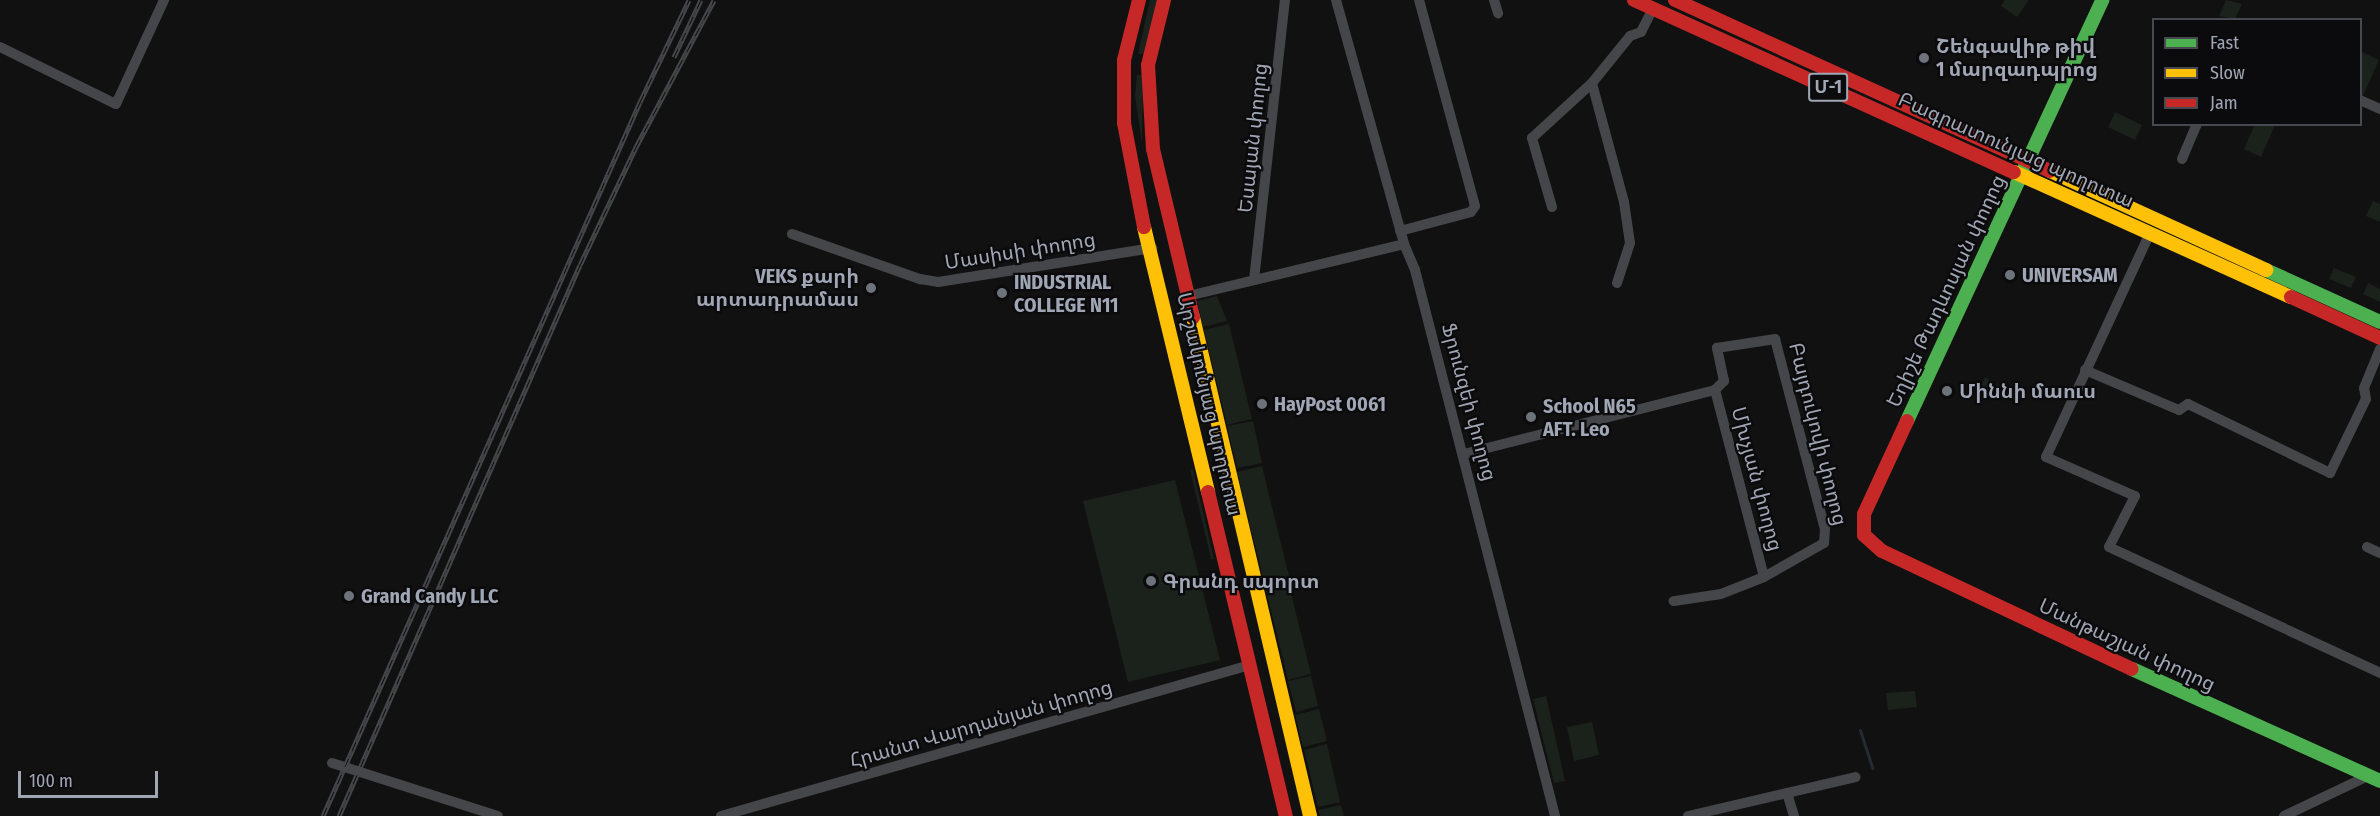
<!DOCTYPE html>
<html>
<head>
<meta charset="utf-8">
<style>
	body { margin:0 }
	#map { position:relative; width:2380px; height:816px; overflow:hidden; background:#111; font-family:"Fira Sans Condensed","Noto Sans Armenian",sans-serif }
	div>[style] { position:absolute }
	.green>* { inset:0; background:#1b211b }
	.stream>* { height:3px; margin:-1.5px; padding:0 1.5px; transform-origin:1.5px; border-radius:1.5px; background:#242c33 }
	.street>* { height:10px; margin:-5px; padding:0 5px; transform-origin:5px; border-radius:5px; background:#45464a }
	.fast>* { height:14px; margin:-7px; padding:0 7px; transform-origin:7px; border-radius:7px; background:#4caf50 }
	.slow>* { height:14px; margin:-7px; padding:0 7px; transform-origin:7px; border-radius:7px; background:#ffc107 }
	.jam>* { height:14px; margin:-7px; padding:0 7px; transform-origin:7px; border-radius:7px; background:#c62828 }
	.rail>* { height:5px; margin-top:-2.5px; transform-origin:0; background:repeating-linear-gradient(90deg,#0b0b0d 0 9px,#46474b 0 18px); box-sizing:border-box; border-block:2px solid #46474b }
	.dots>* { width:16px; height:16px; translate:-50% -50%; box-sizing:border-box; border:3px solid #0b0b0d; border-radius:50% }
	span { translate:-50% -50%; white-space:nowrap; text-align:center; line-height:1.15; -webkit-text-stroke:4.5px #0b0b0d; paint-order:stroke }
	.shield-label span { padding:2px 4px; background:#0b0b0d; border:2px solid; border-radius:4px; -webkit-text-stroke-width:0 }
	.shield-label { font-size:18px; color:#a0a6b4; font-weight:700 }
	.poi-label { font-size:20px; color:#a0a6b4; font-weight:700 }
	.left { translate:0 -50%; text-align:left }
	.right { translate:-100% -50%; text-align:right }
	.street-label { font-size:20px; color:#a0a6b4 }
	.legend { position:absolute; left:2152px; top:18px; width:210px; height:108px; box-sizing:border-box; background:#0b0b0d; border:2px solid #474950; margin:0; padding:8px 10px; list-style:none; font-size:18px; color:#a0a6b4 }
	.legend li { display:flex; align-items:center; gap:12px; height:30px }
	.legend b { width:30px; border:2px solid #474950 }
	.scale { position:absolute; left:18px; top:771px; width:140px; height:27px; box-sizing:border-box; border:3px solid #a0a6b4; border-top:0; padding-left:8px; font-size:18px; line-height:21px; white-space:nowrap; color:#a0a6b4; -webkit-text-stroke:4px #0b0b0d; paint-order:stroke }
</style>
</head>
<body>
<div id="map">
	<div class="green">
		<i style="clip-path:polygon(1150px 0,1157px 0,1145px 54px,1138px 54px)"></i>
		<i style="clip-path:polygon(2005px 0,2029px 0,2017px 17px,2001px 6px)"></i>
		<i style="clip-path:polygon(2226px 0,2242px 4px,2235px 19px,2219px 16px)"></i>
		<i style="clip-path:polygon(2360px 51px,2379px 60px,2363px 96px,2361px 95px)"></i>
		<i style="clip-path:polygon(1137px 75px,1143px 75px,1142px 144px,1135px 95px)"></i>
		<i style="clip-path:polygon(2115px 112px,2142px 125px,2135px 140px,2108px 127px)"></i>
		<i style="clip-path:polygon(2255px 124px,2275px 125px,2261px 157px,2244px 149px)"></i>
		<i style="clip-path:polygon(2373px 201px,2380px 204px,2380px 222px,2366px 216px)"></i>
		<i style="clip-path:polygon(2334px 268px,2356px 277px,2351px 288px,2329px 279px)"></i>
		<i style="clip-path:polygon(2368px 283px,2380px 289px,2380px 302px,2363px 294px)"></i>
		<i style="clip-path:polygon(1217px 296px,1227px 321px,1203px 327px,1197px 301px)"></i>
		<i style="clip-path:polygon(1229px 324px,1252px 419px,1227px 425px,1204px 330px)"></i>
		<i style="clip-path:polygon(1985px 377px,2005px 389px,1976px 400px)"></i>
		<i style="clip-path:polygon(1253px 421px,1262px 463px,1237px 468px,1227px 426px)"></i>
		<i style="clip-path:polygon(1262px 466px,1289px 576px,1264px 582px,1237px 472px)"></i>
		<i style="clip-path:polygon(1193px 469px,1214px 559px,1211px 559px,1190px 470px)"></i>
		<i style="clip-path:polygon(1175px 480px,1220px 660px,1128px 682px,1083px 501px)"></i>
		<i style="clip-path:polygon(1288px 581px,1311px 674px,1288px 680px,1265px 586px)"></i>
		<i style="clip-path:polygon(1311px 676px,1318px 706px,1296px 712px,1288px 681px)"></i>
		<i style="clip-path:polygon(1915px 691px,1917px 707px,1888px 710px,1886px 693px)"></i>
		<i style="clip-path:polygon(1546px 696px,1565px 781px,1554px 783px,1533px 699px)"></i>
		<i style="clip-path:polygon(1319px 709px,1327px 741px,1303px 747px,1295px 715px)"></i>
		<i style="clip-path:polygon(1592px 722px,1599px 755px,1574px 761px,1567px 727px)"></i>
		<i style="clip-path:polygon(1327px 744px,1340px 802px,1318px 807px,1304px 750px)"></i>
		<i style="clip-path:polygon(1341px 805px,1344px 816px,1320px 816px,1318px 810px)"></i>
	</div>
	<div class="stream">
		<i style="left:1860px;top:730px;width:40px;rotate:72deg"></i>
	</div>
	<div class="street">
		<i style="left:1336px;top:0;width:253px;rotate:74.4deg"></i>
		<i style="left:1404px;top:244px;width:28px;rotate:67deg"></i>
		<i style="left:1415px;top:270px;width:564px;rotate:75.62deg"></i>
		<i style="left:1494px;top:0;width:14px;rotate:73deg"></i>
		<i style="left:0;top:47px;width:129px;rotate:26.2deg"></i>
		<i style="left:116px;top:104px;width:115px;rotate:-65.2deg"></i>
		<i style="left:2360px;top:100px;width:22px;rotate:24deg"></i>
		<i style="left:2182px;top:159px;width:38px;rotate:-67deg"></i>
		<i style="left:1552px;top:207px;width:72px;rotate:-106.2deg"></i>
		<i style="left:1532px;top:138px;width:81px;rotate:-42.5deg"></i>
		<i style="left:1400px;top:231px;width:73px;rotate:-15deg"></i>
		<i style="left:1471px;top:212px;width:7px;rotate:-56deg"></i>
		<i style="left:1475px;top:206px;width:213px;rotate:-105.2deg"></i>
		<i style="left:2150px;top:233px;width:247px;rotate:114.9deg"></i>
		<i style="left:2046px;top:457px;width:97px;rotate:23.7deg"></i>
		<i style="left:2135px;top:496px;width:57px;rotate:117deg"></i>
		<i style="left:2109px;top:547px;width:299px;rotate:24.9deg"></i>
		<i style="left:792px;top:234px;width:136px;rotate:19.4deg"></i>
		<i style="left:920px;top:279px;width:18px;rotate:9deg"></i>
		<i style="left:938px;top:282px;width:217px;rotate:-9deg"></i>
		<i style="left:1254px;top:280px;width:282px;rotate:-83.7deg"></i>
		<i style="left:1617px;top:283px;width:42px;rotate:-72deg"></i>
		<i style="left:1630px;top:243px;width:41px;rotate:-98.3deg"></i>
		<i style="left:1624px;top:202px;width:123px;rotate:-105.1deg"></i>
		<i style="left:1592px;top:83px;width:60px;rotate:-51deg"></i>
		<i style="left:1630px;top:36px;width:12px;rotate:-20deg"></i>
		<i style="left:1641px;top:32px;width:27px;rotate:-63deg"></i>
		<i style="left:1188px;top:296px;width:222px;rotate:-13.5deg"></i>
		<i style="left:2085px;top:370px;width:102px;rotate:23.1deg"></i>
		<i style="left:2179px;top:410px;width:11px;rotate:-34deg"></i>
		<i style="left:2188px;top:404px;width:158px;rotate:25.9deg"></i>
		<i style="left:2330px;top:473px;width:82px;rotate:-64.1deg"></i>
		<i style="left:2366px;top:399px;width:11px;rotate:-100deg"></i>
		<i style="left:2364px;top:388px;width:42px;rotate:-67.7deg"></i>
		<i style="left:1715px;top:390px;width:193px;rotate:75.3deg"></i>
		<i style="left:1464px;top:454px;width:259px;rotate:-14.3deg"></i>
		<i style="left:1715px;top:390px;width:13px;rotate:-45deg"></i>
		<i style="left:1724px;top:381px;width:34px;rotate:-102deg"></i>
		<i style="left:1717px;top:348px;width:59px;rotate:-8.8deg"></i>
		<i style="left:1775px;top:339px;width:196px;rotate:75.3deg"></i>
		<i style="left:1825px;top:529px;width:14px;rotate:94deg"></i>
		<i style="left:1824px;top:543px;width:69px;rotate:150.5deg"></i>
		<i style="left:1764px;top:577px;width:46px;rotate:158.4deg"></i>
		<i style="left:1721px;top:594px;width:48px;rotate:171.5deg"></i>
		<i style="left:2367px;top:547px;width:14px;rotate:25deg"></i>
		<i style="left:332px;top:763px;width:174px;rotate:17.7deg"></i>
		<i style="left:1787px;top:793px;width:24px;rotate:73deg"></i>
		<i style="left:721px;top:816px;width:550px;rotate:-15.93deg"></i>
		<i style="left:1688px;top:816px;width:172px;rotate:-13.1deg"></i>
		<i style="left:2284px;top:816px;width:93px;rotate:-25.5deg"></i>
	</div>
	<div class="fast">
		<i style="left:2266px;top:270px;width:125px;rotate:24.5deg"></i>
		<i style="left:1907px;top:421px;width:464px;rotate:-65.1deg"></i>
		<i style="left:2132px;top:669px;width:272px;rotate:24.3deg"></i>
	</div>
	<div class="slow">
		<i style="left:2050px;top:171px;width:238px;rotate:24.6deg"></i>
		<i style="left:2014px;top:172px;width:304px;rotate:24.3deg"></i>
		<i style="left:1144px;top:227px;width:273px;rotate:76.4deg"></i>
		<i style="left:1193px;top:317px;width:513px;rotate:76.8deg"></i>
	</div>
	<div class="jam">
		<i style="left:1139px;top:0;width:62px;rotate:104deg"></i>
		<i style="left:1124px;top:60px;width:63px;rotate:90deg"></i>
		<i style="left:1124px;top:123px;width:106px;rotate:79.1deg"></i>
		<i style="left:1164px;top:0;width:67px;rotate:103.8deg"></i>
		<i style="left:1148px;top:65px;width:84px;rotate:86.6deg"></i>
		<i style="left:1153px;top:149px;width:173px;rotate:76.6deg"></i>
		<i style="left:1634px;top:0;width:417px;rotate:24.4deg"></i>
		<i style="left:1675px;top:0;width:412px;rotate:24.5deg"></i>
		<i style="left:2291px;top:297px;width:98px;rotate:24.7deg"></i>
		<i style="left:1907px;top:421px;width:102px;rotate:114.8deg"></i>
		<i style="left:1864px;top:514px;width:21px;rotate:90deg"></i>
		<i style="left:1864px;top:535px;width:24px;rotate:42deg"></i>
		<i style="left:1882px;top:551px;width:276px;rotate:25.3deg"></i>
		<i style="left:1208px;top:492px;width:333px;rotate:76.5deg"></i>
	</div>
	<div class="rail">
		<i style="left:674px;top:57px;width:63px;rotate:-64.7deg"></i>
		<i style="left:323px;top:816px;width:781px;rotate:-66.06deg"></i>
		<i style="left:640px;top:102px;width:113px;rotate:-64.3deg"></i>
		<i style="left:339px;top:816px;width:601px;rotate:-66.38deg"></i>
		<i style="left:580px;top:265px;width:131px;rotate:-64.6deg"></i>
		<i style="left:636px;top:147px;width:166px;rotate:-62deg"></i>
	</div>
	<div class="dots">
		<i style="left:1924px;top:58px;background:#6e727b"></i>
		<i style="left:2010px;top:275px;background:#6e727b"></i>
		<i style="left:871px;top:288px;background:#6e727b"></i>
		<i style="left:1002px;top:293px;background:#6e727b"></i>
		<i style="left:1947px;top:391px;background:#6e727b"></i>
		<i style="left:1262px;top:404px;background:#6e727b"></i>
		<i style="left:1531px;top:417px;background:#6e727b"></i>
		<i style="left:1151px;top:581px;background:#6e727b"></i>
		<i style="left:349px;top:596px;background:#6e727b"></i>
	</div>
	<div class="shield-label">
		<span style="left:1828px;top:87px">Մ-1</span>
	</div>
	<div class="poi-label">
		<span class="left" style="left:1936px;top:58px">Շենգավիթ թիվ<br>1 մարզադպրոց</span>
		<span class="left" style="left:2022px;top:275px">UNIVERSAM</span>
		<span class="right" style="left:859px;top:288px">VEKS քարի<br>արտադրամաս</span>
		<span class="left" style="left:1014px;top:294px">INDUSTRIAL<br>COLLEGE N11</span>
		<span class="left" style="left:1959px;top:391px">Միննի մաուս</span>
		<span class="left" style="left:1274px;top:404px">HayPost 0061</span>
		<span class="left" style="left:1543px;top:418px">School N65<br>AFT. Leo</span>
		<span class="left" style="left:1163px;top:581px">Գրանդ սպորտ</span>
		<span class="left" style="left:361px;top:596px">Grand Candy LLC</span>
	</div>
	<div class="street-label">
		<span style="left:1253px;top:138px;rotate:-84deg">Եսայան փողոց</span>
		<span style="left:2016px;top:150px;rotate:24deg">Բագրատունյաց պողոտա</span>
		<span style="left:1020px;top:251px;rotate:-9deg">Մասիսի փողոց</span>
		<span style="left:1946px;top:291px;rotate:-65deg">Եղիշե Թադևոսյան փողոց</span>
		<span style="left:1469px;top:402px;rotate:75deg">Ֆրունզեի փողոց</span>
		<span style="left:1209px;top:404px;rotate:77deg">Արշակունյաց պողոտա</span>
		<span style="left:1818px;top:434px;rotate:76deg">Բայդուկովի փողոց</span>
		<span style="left:1757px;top:479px;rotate:75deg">Մխչյան փողոց</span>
		<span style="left:2127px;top:645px;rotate:25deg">Մանթաշյան փողոց</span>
		<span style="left:981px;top:724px;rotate:-16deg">Հրանտ Վարդանյան փողոց</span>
	</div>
	<ul class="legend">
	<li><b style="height:8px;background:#4caf50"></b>Fast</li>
	<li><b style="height:8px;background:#ffc107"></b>Slow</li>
	<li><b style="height:8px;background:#c62828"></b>Jam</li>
	</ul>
	<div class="scale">100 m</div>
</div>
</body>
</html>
